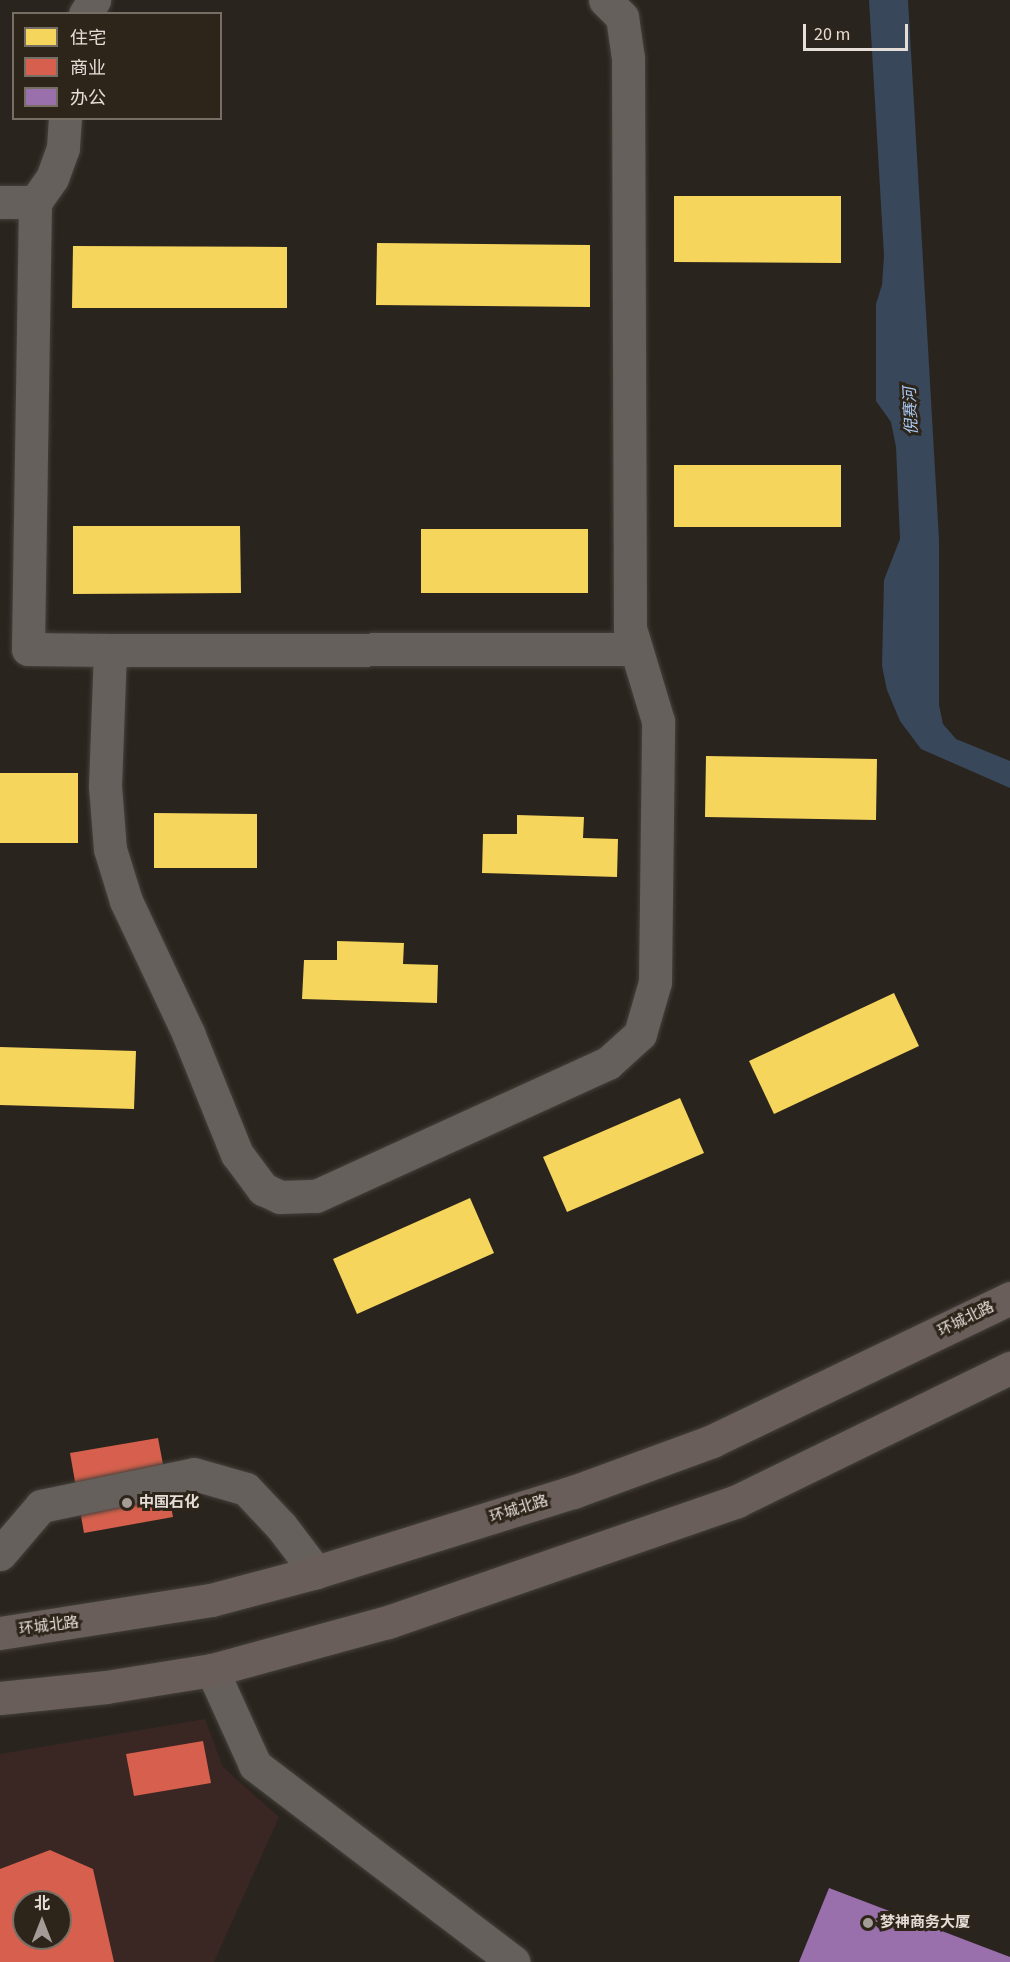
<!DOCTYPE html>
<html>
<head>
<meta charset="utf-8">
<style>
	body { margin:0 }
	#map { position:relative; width:1010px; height:1962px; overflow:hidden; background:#2a241e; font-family:"Source Sans 3","Noto Sans SC",sans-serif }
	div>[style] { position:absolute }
	.commercial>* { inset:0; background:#3a2724 }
	.water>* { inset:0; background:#39475a }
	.homes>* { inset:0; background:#f6d55c }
	.shops>* { inset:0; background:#d6604d }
	.offices>* { inset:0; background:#9970ab }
	.roads { filter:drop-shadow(0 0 2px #44403b) drop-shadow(0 0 2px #44403b) }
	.minor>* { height:33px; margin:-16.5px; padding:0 16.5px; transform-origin:16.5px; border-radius:16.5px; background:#65605b }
	.major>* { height:33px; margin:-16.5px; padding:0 16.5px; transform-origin:16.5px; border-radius:16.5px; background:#6a5e5b }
	.dots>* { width:16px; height:16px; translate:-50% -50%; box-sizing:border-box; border:3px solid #2e251a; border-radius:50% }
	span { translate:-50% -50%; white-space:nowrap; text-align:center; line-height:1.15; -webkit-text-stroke:6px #2e251a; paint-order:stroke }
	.street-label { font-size:15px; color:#e5ded8 }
	.poi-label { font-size:15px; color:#e5ded8; font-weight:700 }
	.left { translate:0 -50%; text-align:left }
	.water-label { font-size:16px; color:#a9caf6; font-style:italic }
	.legend { position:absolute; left:12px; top:12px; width:210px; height:108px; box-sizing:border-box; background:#2e251a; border:2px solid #776f66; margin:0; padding:8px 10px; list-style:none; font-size:18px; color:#e5ded8 }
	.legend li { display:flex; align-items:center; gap:12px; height:30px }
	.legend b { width:30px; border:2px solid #776f66 }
	.north { position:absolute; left:12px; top:1890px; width:60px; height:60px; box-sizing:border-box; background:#2e251a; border:2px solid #776f66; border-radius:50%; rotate:0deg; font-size:16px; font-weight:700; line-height:24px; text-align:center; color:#e5ded8 }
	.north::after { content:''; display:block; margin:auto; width:21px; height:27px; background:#a49d97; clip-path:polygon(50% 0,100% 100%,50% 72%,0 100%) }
	.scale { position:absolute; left:803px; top:24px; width:105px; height:27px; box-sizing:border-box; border:3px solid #e5ded8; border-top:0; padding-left:8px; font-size:18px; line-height:21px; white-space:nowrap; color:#e5ded8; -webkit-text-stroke:4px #2e251a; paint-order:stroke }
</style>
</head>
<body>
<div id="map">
	<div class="commercial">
		<i style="clip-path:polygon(evenodd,205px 1719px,223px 1767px,279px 1817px,214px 1962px,0 1962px,0 1754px,205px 1719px,24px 1902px,60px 1902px,60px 1938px,24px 1938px,24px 1902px)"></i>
	</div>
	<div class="water">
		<i style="clip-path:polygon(869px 0,908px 0,939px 539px,939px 705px,943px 724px,956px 739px,1010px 761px,1010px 788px,921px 749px,900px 721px,887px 690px,882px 666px,884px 580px,900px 539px,896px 447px,891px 422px,876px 401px,876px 304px,882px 285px,884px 256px)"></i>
	</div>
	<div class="homes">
		<i style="clip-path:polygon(674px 196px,841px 196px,841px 263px,674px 262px)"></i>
		<i style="clip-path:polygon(377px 243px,590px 245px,590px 307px,376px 305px)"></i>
		<i style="clip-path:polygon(73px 246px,287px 247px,287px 308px,72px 308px)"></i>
		<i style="clip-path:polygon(674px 465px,841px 465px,841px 527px,674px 527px)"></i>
		<i style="clip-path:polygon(73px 526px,240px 526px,241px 593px,73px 594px)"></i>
		<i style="clip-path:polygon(421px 529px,588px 529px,588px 593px,421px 593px)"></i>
		<i style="clip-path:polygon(706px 756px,877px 759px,876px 820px,705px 817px)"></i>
		<i style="clip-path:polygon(0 773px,78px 773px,78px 843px,0 843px)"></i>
		<i style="clip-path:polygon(154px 813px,257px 814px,257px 868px,154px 868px)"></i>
		<i style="clip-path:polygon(517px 815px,584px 817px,583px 838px,618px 839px,617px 877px,482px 873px,483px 834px,517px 834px)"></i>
		<i style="clip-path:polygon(337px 941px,404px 943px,403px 964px,438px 965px,437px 1003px,302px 999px,304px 960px,337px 960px)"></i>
		<i style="clip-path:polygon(894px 993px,919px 1046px,774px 1114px,749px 1061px)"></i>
		<i style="clip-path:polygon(0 1047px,136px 1051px,134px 1109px,0 1105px)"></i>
		<i style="clip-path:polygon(680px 1098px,704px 1153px,567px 1212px,543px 1157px)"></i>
		<i style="clip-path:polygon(470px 1198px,494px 1253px,357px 1314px,333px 1259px)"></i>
	</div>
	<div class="shops">
		<i style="clip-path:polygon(158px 1438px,173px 1517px,84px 1533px,70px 1453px)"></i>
		<i style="clip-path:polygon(203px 1741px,211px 1783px,134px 1796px,126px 1754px)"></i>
		<i style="clip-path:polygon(evenodd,50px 1850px,93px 1869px,114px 1962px,0 1962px,0 1869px,50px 1850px,24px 1902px,60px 1902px,60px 1938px,24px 1938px,24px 1902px)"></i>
	</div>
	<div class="offices">
		<i style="clip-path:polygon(829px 1888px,1010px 1957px,1010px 1962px,799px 1962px)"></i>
	</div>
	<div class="roads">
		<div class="minor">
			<i style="left:85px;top:14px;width:17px;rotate:-57deg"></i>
			<i style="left:65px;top:118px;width:30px;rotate:94deg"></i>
			<i style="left:63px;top:148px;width:32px;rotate:110deg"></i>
			<i style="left:52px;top:178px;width:29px;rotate:125deg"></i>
			<i style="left:35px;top:202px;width:447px;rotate:90.9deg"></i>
			<i style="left:28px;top:649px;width:82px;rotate:0.7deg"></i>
			<i style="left:110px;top:650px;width:136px;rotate:92.1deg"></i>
			<i style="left:105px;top:786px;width:63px;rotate:85.5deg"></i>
			<i style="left:110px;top:849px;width:54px;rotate:72.9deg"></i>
			<i style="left:126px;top:901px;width:146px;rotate:64.8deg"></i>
			<i style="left:188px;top:1033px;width:131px;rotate:68deg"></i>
			<i style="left:237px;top:1154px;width:44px;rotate:53.4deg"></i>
			<i style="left:263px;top:1189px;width:19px;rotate:25deg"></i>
			<i style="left:280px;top:1197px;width:36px;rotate:-2deg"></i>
			<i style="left:316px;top:1196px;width:321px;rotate:-24.5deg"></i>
			<i style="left:608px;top:1063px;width:43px;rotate:-42.2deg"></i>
			<i style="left:640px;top:1034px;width:54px;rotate:-73.9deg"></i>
			<i style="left:655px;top:982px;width:261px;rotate:-89.3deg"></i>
			<i style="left:658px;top:721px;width:97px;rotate:-106.8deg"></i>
			<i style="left:630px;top:628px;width:570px;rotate:-90.2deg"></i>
			<i style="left:628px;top:58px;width:41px;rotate:-98.3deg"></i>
			<i style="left:622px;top:17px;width:24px;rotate:-135deg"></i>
			<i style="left:0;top:202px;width:35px"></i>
			<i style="left:110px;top:650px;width:525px;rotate:-0.11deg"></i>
			<i style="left:0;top:1554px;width:63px;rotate:-49.5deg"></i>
			<i style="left:41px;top:1506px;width:156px;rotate:-11.8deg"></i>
			<i style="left:194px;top:1474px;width:54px;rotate:16.1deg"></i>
			<i style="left:246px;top:1489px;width:51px;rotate:46.6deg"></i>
			<i style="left:281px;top:1526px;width:58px;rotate:52.7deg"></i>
			<i style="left:212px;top:1670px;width:104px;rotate:65.6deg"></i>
			<i style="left:255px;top:1765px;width:325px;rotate:37.3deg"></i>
		</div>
		<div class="major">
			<i style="left:0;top:1633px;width:214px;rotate:-8.9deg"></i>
			<i style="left:211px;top:1600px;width:109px;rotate:-14.9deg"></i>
			<i style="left:316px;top:1572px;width:269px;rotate:-17.3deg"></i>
			<i style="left:573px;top:1492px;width:148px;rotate:-20.1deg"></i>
			<i style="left:712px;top:1441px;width:331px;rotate:-25.6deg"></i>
			<i style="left:0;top:1698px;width:107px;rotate:-5.9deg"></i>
			<i style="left:106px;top:1687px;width:107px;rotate:-9.1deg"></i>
			<i style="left:212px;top:1670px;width:182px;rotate:-15.3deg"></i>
			<i style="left:388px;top:1622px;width:369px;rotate:-19.1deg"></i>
			<i style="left:737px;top:1501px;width:304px;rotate:-26deg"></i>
		</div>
	</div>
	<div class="dots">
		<i style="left:127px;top:1503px;background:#a49d97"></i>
		<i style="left:868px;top:1923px;background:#a49d97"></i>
	</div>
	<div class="street-label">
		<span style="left:966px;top:1319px;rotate:-26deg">环城北路</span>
		<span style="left:519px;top:1509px;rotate:-17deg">环城北路</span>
		<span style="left:49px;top:1626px;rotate:-7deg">环城北路</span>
	</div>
	<div class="poi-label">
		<span class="left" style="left:139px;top:1503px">中国石化</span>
		<span class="left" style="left:880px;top:1923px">梦神商务大厦</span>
	</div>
	<div class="water-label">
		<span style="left:911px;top:411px;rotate:-93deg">倪赛河</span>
	</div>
	<ul class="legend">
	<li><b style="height:16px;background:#f6d55c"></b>住宅</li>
	<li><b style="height:16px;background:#d6604d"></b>商业</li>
	<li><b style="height:16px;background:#9970ab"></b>办公</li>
	</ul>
	<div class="north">北</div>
	<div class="scale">20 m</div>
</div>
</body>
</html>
